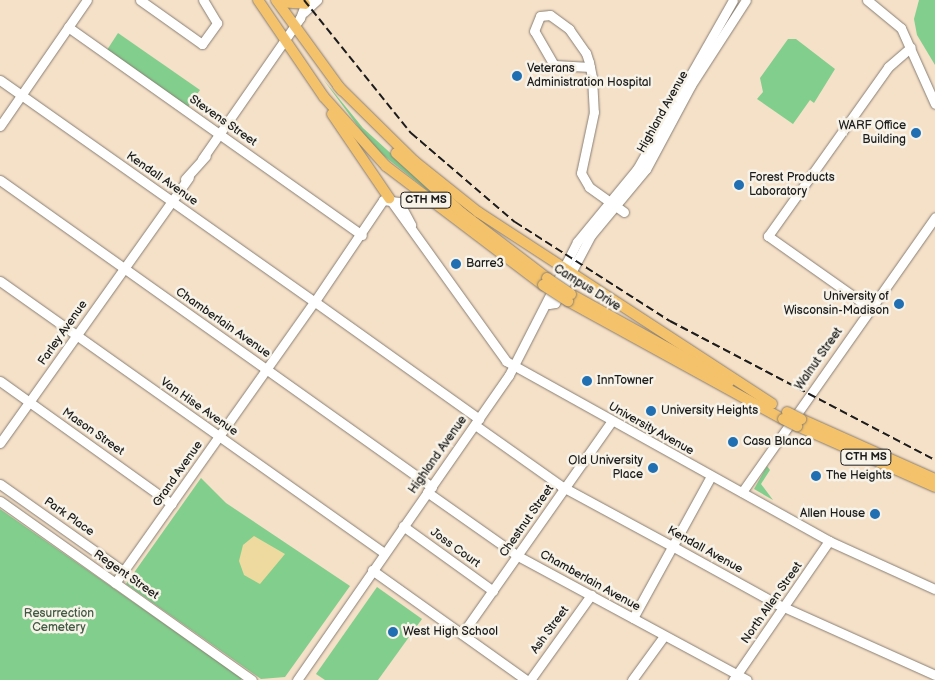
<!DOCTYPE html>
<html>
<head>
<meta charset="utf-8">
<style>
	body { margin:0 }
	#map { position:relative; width:935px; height:680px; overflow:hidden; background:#f5e0c8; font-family:"Balsamiq Sans",sans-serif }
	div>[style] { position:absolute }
	.green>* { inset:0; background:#82ce8d }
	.sand>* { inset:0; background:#eeda9e }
	.roads { filter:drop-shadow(0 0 1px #887e72) drop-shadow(0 0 1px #887e72) }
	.minor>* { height:9px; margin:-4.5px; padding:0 4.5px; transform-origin:4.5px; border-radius:4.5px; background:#fff }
	.major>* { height:10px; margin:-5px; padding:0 5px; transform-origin:5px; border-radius:5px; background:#f4c26a }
	.rail>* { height:2px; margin-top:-1px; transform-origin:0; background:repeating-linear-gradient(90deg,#1c1c1c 0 8px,transparent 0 12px) }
	.bridges { filter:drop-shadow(0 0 1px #887e72) drop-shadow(0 0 1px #887e72) }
	.major-bridge>* { height:10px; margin:-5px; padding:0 5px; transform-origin:5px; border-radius:5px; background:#f4c26a }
	.dots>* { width:14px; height:14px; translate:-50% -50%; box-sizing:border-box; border:2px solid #f7f3e8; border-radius:50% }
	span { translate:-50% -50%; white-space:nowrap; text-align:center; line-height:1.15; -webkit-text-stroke:5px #f7f3e8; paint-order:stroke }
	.shield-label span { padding:1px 4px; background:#f7f3e8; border:1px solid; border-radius:4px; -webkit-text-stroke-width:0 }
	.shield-label { font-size:11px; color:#1c1c1c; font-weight:700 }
	.poi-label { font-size:12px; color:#1c1c1c }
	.left { translate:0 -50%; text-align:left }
	.right { translate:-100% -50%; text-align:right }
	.street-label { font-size:12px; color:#1c1c1c }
	.park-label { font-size:12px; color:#405a44 }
</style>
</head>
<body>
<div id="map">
	<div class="green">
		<i style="clip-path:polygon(919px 0,935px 0,935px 65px,917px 35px,914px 19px)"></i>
		<i style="clip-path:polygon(118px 33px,200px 90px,188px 107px,107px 50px)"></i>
		<i style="clip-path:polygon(788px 39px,796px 39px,835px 69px,814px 103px,810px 100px,793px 124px,757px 99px,763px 92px,760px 78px)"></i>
		<i style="clip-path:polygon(323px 79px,363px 128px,455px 212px,374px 148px)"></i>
		<i style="clip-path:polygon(767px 466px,770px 470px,761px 484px,773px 500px,754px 489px)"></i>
		<i style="clip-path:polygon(201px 478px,226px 503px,350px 586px,285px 677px,261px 679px,126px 584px)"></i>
		<i style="clip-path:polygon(0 509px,242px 678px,241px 680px,0 680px)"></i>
		<i style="clip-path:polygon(377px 587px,422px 619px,378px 680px,325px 680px,316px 674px)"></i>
	</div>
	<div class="sand">
		<i style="clip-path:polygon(254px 536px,285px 554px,260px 584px,244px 575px,239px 561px,243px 545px)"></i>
	</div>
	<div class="roads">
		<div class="minor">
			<i style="left:140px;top:0;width:76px;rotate:35.4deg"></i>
			<i style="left:202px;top:44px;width:26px;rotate:-54deg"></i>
			<i style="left:217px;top:23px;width:27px;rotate:-121deg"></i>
			<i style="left:867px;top:0;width:44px;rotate:39.5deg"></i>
			<i style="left:901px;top:28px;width:83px;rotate:65.9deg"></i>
			<i style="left:304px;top:12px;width:18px;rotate:-43deg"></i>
			<i style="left:68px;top:27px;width:360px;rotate:35.3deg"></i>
			<i style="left:590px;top:67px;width:36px;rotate:-177deg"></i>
			<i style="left:554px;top:65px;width:39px;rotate:-120deg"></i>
			<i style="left:534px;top:31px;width:16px;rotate:-68deg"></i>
			<i style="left:540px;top:16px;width:10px;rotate:-6deg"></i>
			<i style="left:550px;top:15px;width:24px;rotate:36deg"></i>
			<i style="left:569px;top:29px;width:29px;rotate:55deg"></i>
			<i style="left:586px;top:53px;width:9px;rotate:72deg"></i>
			<i style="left:589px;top:62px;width:15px;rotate:79deg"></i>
			<i style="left:592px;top:77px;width:35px;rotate:87deg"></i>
			<i style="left:594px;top:112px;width:62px;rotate:102deg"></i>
			<i style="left:581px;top:173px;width:16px;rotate:60deg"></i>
			<i style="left:589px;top:187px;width:43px;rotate:35.5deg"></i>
			<i style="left:0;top:80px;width:380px;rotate:35.2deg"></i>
			<i style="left:0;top:126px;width:153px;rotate:-55.4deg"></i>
			<i style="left:202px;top:159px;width:172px;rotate:-55.2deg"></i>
			<i style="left:300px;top:18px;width:19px;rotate:-69deg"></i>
			<i style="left:185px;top:179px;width:31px;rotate:-48deg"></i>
			<i style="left:0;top:180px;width:530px;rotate:35.4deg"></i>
			<i style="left:389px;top:198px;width:201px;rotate:54.3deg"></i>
			<i style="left:506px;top:361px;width:370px;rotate:29.1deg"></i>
			<i style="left:829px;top:541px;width:116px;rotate:24.4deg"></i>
			<i style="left:0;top:281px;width:471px;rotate:35.3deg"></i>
			<i style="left:317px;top:298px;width:118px;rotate:-56deg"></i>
			<i style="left:383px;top:200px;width:16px;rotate:7deg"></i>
			<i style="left:399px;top:202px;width:26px;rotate:62deg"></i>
			<i style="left:318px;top:304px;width:198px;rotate:35.5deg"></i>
			<i style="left:549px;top:304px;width:6px;rotate:-9deg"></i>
			<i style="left:555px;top:303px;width:77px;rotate:-62.1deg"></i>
			<i style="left:591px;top:235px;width:86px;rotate:-50.2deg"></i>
			<i style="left:646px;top:169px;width:95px;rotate:-61.8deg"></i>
			<i style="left:691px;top:85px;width:101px;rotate:-57.1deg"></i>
			<i style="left:870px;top:308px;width:125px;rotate:-144.8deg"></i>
			<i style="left:768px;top:236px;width:207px;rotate:-54.6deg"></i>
			<i style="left:888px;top:67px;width:30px;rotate:-41deg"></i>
			<i style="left:0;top:381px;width:211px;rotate:35.6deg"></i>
			<i style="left:475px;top:425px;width:105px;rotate:35.3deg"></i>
			<i style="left:561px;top:486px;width:126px;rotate:28.4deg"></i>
			<i style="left:672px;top:546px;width:120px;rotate:28.9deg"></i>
			<i style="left:777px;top:604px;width:173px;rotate:24.2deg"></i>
			<i style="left:0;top:443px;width:326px;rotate:-54.6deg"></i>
			<i style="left:0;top:484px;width:151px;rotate:35.3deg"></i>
			<i style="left:427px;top:492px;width:111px;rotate:35.1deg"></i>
			<i style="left:518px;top:556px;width:260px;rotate:28.4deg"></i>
			<i style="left:742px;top:492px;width:336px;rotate:-54.9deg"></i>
			<i style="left:0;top:501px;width:309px;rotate:35.4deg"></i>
			<i style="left:403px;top:526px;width:111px;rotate:35.8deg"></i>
			<i style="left:372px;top:570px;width:189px;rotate:35.5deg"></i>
			<i style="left:115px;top:583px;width:341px;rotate:-54.7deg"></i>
			<i style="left:633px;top:618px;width:162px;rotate:-61.2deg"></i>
			<i style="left:462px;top:634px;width:259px;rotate:-54.9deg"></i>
			<i style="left:297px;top:680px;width:371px;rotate:-55.2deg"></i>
			<i style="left:509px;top:375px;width:149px;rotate:-62.9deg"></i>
			<i style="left:577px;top:242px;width:94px;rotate:-50.6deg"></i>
			<i style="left:637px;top:169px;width:194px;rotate:-60.4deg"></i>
			<i style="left:530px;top:680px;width:105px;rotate:-54.3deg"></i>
			<i style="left:632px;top:680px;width:54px;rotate:-54deg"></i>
			<i style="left:733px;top:680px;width:169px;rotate:-55.4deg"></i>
		</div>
		<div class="major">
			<i style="left:258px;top:0;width:117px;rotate:55.8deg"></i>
			<i style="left:324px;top:97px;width:93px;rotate:48.1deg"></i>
			<i style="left:386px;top:166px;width:197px;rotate:37.2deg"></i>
			<i style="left:276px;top:0;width:112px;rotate:54deg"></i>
			<i style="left:278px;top:2px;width:27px;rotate:4deg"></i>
			<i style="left:338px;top:86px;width:107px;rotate:44.6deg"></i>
			<i style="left:414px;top:161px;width:82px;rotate:38.6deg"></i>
			<i style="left:478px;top:212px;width:351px;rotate:33.1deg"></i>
			<i style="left:332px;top:114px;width:102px;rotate:55.8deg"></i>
			<i style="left:396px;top:153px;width:89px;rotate:42.3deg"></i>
			<i style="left:462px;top:213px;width:107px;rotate:37.4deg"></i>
			<i style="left:571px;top:294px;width:181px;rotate:29.1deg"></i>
			<i style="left:568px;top:301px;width:245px;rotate:28.8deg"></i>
			<i style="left:801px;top:419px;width:147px;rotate:24.1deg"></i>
			<i style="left:797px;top:426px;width:151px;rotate:23.8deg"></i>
		</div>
	</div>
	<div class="rail">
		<i style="left:304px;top:0;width:171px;rotate:51.2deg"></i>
		<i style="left:411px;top:133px;width:137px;rotate:40.6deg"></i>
		<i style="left:515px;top:222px;width:184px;rotate:32.6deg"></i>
		<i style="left:670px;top:321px;width:299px;rotate:27.7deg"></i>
	</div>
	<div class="bridges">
		<div class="major-bridge">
			<i style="left:547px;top:278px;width:29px;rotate:34deg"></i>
			<i style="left:543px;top:285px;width:30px;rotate:33deg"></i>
			<i style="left:787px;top:412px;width:16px;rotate:27deg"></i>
			<i style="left:783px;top:419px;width:16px;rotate:27deg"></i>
		</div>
	</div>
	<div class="dots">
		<i style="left:517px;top:76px;background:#1f6fb2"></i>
		<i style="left:916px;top:133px;background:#1f6fb2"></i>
		<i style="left:739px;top:185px;background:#1f6fb2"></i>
		<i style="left:456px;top:264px;background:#1f6fb2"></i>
		<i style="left:899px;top:304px;background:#1f6fb2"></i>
		<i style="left:587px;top:381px;background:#1f6fb2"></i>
		<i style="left:651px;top:411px;background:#1f6fb2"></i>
		<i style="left:733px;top:442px;background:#1f6fb2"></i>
		<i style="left:653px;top:468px;background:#1f6fb2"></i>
		<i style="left:816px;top:476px;background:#1f6fb2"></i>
		<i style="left:875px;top:514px;background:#1f6fb2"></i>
		<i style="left:393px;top:632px;background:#1f6fb2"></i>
	</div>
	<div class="shield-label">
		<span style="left:426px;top:200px">CTH MS</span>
		<span style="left:866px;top:457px">CTH MS</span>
	</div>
	<div class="poi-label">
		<span class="left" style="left:527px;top:76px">Veterans<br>Administration Hospital</span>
		<span class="right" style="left:906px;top:133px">WARF Office<br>Building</span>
		<span class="left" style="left:749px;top:185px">Forest Products<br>Laboratory</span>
		<span class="left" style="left:466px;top:264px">Barre3</span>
		<span class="right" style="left:889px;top:304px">University of<br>Wisconsin-Madison</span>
		<span class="left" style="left:597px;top:381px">InnTowner</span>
		<span class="left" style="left:661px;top:411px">University Heights</span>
		<span class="left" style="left:743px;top:442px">Casa Blanca</span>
		<span class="right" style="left:643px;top:468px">Old University<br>Place</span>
		<span class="left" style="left:826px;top:476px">The Heights</span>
		<span class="right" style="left:865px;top:514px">Allen House</span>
		<span class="left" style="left:403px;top:632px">West High School</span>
	</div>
	<div class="street-label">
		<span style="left:663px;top:112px;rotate:-61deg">Highland Avenue</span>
		<span style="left:223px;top:121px;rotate:35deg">Stevens Street</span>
		<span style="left:162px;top:179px;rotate:35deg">Kendall Avenue</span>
		<span style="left:587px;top:288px;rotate:32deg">Campus Drive</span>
		<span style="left:223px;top:323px;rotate:35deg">Chamberlain Avenue</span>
		<span style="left:63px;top:333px;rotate:-55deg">Farley Avenue</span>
		<span style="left:819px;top:359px;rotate:-55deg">Walnut Street</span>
		<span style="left:199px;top:407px;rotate:35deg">Van Hise Avenue</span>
		<span style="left:651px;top:429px;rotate:29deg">University Avenue</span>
		<span style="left:93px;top:432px;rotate:35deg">Mason Street</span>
		<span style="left:438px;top:455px;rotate:-55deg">Highland Avenue</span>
		<span style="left:178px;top:474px;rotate:-55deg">Grand Avenue</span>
		<span style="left:69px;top:517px;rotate:35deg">Park Place</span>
		<span style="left:527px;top:521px;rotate:-55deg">Chestnut Street</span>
		<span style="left:455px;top:548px;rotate:36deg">Joss Court</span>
		<span style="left:705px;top:550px;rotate:29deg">Kendall Avenue</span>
		<span style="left:126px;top:575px;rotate:35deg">Regent Street</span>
		<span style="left:590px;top:581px;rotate:29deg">Chamberlain Avenue</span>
		<span style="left:772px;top:603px;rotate:-55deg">North Allen Street</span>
		<span style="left:550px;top:630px;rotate:-54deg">Ash Street</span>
	</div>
	<div class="park-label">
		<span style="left:59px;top:621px">Resurrection<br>Cemetery</span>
	</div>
</div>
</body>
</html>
